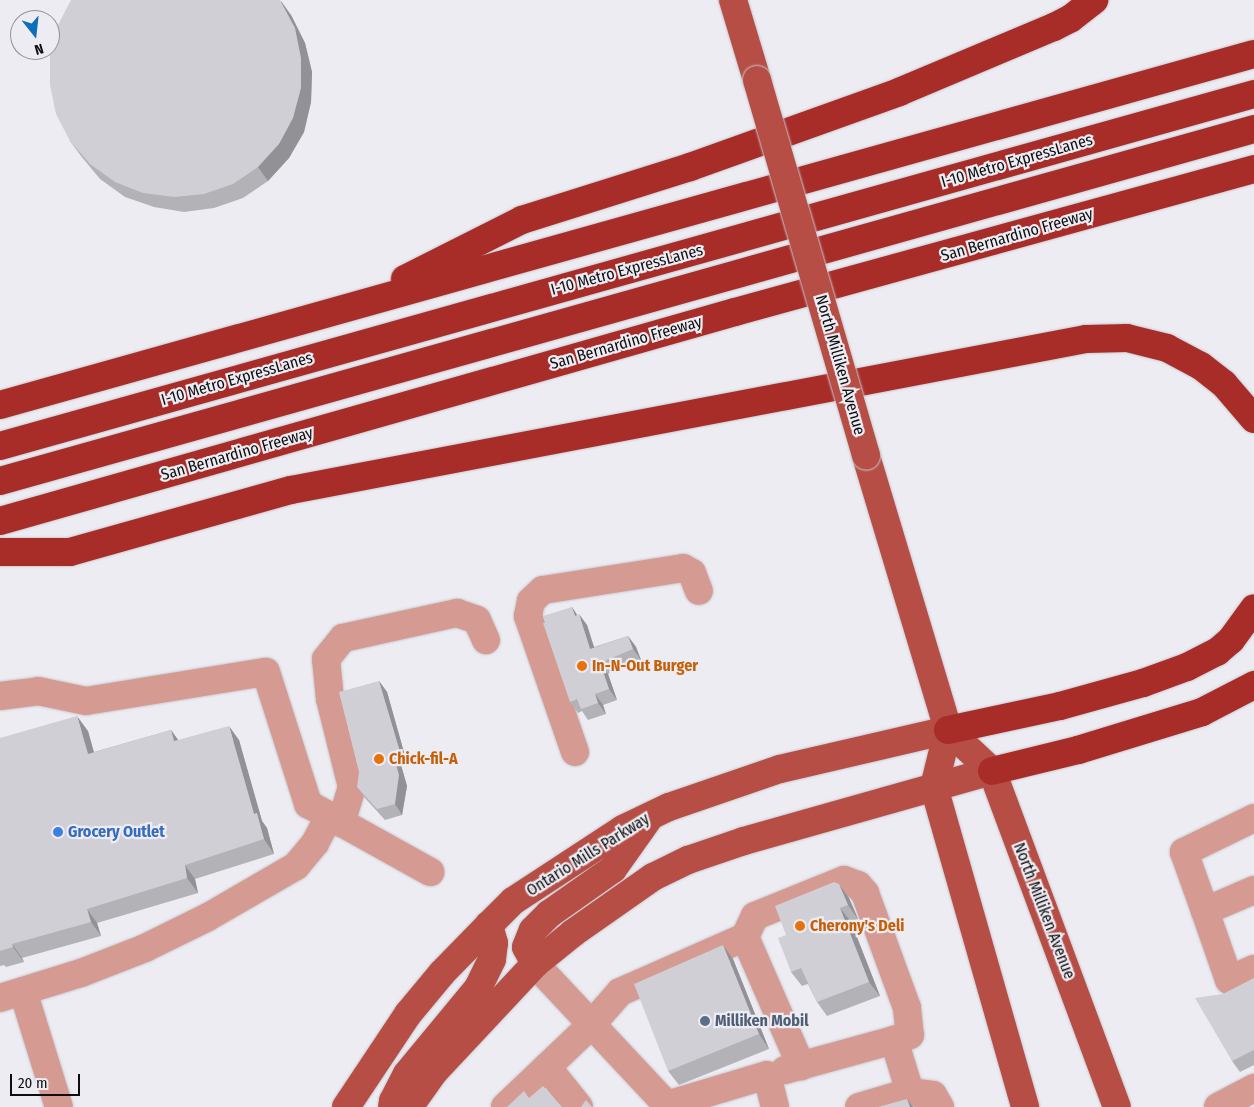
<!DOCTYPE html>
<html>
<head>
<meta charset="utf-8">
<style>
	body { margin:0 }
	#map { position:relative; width:1254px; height:1107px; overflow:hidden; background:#edecf2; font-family:"Fira Sans Condensed",sans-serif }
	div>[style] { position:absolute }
	.roads { filter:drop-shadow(0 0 1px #c9c8ce) drop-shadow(0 0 1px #c9c8ce) }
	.minor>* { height:28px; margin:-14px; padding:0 14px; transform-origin:14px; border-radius:14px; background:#d59a92 }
	.major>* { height:28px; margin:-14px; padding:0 14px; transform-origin:14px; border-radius:14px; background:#b64e46 }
	.highway>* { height:28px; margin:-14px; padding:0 14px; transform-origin:14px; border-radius:14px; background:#a82d29 }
	.bridges { filter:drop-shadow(0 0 1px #c9c8ce) drop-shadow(0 0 1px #c9c8ce) }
	.major-bridge>* { height:28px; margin:-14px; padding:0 14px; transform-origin:14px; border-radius:14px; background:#b64e46 }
	.wall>* { inset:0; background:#b3b2b7 }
	.shaded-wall>* { inset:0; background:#929195 }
	.building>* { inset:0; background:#d0cfd5 }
	.dots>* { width:14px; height:14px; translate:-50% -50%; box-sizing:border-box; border:2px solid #edecf2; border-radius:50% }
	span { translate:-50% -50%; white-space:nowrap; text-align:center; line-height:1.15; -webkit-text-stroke:4.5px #edecf2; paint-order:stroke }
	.street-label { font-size:16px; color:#0e0d0f }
	.food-label { font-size:16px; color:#c56008; font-weight:700 }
	.left { translate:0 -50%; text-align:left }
	.shop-label { font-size:16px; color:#366cbe; font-weight:700 }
	.service-label { font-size:16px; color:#4e5e75; font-weight:700 }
	.north { position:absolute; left:10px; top:10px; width:50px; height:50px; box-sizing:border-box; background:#edecf2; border:1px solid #949397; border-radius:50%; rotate:164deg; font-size:14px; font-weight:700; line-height:20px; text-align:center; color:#0e0d0f }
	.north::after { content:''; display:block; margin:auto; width:18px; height:22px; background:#0f6eba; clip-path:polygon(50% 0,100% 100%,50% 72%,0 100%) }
	.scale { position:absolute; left:10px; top:1074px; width:70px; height:22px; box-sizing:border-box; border:2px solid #0e0d0f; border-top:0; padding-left:6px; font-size:15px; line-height:18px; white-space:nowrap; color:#0e0d0f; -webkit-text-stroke:4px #edecf2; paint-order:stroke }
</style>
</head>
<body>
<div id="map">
	<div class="roads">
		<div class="minor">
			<i style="left:0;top:696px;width:38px;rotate:-7deg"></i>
			<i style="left:38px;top:691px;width:49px;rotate:11.8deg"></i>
			<i style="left:86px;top:701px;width:182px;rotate:-9.2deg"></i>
			<i style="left:266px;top:672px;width:139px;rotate:72.3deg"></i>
			<i style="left:308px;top:804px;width:140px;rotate:29.1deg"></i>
			<i style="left:575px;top:752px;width:144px;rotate:-109.1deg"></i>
			<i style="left:528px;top:616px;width:15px;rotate:-79deg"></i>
			<i style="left:531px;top:601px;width:16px;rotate:-43deg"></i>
			<i style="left:543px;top:590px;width:142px;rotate:-8.9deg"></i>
			<i style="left:683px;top:568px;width:10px;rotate:29deg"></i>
			<i style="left:692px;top:573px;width:19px;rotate:69deg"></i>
			<i style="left:1254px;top:818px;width:78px;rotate:154.1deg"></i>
			<i style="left:1184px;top:852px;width:63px;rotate:70.4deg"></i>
			<i style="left:1205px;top:911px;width:53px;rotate:-23.2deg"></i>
			<i style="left:341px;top:823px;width:38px;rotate:-73deg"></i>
			<i style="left:352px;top:787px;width:91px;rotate:-104deg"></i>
			<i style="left:330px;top:699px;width:40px;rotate:-95.7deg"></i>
			<i style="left:326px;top:659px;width:27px;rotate:-51deg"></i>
			<i style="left:343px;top:638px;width:117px;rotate:-12.4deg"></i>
			<i style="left:457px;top:613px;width:21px;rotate:19deg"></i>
			<i style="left:477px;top:620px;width:22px;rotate:66deg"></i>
			<i style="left:1205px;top:911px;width:73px;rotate:70.8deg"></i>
			<i style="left:1229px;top:980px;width:27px;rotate:-24deg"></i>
			<i style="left:745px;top:937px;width:23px;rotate:-65deg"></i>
			<i style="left:755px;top:916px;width:96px;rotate:-22deg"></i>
			<i style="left:844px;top:880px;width:15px;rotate:20deg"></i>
			<i style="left:858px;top:885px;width:11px;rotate:49deg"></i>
			<i style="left:865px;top:893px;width:122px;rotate:69.9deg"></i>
			<i style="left:907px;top:1008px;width:27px;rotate:84deg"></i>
			<i style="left:910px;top:1035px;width:17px;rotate:163deg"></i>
			<i style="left:535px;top:964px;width:193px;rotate:46.9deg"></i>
			<i style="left:667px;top:1105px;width:104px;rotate:-16.7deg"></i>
			<i style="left:767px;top:1075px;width:33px;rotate:76deg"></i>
			<i style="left:23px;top:991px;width:121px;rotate:72.8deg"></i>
			<i style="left:0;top:998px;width:85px;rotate:-17.2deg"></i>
			<i style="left:81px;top:973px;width:69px;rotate:-21.3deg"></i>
			<i style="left:145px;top:948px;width:70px;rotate:-26.2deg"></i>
			<i style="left:208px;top:917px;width:102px;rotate:-30.1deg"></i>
			<i style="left:296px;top:866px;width:30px;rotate:-50deg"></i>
			<i style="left:315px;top:843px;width:30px;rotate:-62deg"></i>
			<i style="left:547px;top:1067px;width:51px;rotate:51.3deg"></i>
			<i style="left:785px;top:1070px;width:113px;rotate:-15.4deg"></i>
			<i style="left:894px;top:1040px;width:54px;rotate:72.9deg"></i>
			<i style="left:910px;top:1092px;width:53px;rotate:163.6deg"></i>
			<i style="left:910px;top:1092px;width:23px;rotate:7deg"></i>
			<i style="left:933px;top:1095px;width:14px;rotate:60deg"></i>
			<i style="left:505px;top:1107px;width:119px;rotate:-43.6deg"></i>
			<i style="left:591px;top:1025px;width:44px;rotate:-48.7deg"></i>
			<i style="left:620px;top:992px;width:137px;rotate:-23.7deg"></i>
			<i style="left:745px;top:937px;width:141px;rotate:66.5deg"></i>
			<i style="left:1218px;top:1107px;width:41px;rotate:-27.8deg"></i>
		</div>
		<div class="major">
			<i style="left:733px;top:0;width:84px;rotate:73.3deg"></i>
			<i style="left:866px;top:456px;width:286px;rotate:73.3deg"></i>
			<i style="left:948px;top:730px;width:60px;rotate:43deg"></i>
			<i style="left:992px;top:771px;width:358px;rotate:69.6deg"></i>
			<i style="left:948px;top:730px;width:59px;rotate:103.8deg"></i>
			<i style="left:934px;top:787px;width:333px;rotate:74.1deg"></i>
			<i style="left:535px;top:964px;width:19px;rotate:-118deg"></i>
			<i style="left:526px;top:947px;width:18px;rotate:-68deg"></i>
			<i style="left:533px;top:930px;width:23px;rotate:-45deg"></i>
			<i style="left:549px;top:914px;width:78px;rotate:-35.1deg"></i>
			<i style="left:613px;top:869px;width:62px;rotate:-54.8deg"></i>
			<i style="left:346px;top:1107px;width:112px;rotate:-56.3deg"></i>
			<i style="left:408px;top:1014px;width:53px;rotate:-50.3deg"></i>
			<i style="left:442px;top:973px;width:67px;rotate:-45.6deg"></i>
			<i style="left:489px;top:925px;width:34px;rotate:-45deg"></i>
			<i style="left:513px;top:901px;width:131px;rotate:-33.2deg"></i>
			<i style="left:623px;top:829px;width:51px;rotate:-25.6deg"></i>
			<i style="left:669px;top:807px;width:117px;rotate:-18.9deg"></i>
			<i style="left:780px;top:769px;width:172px;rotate:-13.1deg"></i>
			<i style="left:392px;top:1107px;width:6px;rotate:-81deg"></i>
			<i style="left:393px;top:1101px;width:30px;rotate:-63deg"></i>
			<i style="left:407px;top:1074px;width:112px;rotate:-50.5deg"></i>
			<i style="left:478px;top:988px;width:32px;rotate:-64deg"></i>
			<i style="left:492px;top:959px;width:16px;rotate:-83deg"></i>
			<i style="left:494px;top:943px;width:19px;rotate:-106deg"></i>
			<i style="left:409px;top:1107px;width:43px;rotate:-54.5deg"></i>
			<i style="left:434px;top:1072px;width:148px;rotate:-46.9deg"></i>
			<i style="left:535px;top:964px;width:49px;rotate:-39.2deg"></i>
			<i style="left:573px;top:933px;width:98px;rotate:-35deg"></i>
			<i style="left:653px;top:877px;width:39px;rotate:-26deg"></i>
			<i style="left:688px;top:860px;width:59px;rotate:-18.7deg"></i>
			<i style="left:744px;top:841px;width:258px;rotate:-15.8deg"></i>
		</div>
		<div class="highway">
			<i style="left:405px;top:279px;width:131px;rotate:-26.8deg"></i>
			<i style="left:522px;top:220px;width:176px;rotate:-17.5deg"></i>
			<i style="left:690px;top:167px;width:222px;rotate:-19.7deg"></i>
			<i style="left:899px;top:92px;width:168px;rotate:-22.8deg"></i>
			<i style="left:1054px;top:27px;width:18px;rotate:-27deg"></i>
			<i style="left:1070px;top:19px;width:31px;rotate:-38deg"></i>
			<i style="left:0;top:405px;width:1302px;rotate:-15.64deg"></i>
			<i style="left:0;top:446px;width:1302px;rotate:-15.68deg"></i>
			<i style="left:0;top:481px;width:1302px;rotate:-15.68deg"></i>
			<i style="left:0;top:521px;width:764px;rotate:-15.87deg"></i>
			<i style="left:735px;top:312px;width:538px;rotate:-15.4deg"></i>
			<i style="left:0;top:552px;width:70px"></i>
			<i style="left:70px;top:552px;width:230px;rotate:-15.7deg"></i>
			<i style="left:291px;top:490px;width:809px;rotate:-10.75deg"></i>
			<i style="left:1086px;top:339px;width:41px;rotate:-1.4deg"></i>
			<i style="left:1127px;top:338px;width:41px;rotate:14deg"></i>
			<i style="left:1167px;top:348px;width:38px;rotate:28deg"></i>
			<i style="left:1201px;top:366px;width:29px;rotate:38deg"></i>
			<i style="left:1224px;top:384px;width:46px;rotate:49.4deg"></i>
			<i style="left:948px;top:730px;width:115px;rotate:-12.1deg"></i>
			<i style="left:1060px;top:706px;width:86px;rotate:-15.5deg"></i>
			<i style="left:1143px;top:683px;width:47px;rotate:-20deg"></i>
			<i style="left:1187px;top:667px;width:34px;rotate:-27deg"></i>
			<i style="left:1217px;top:652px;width:18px;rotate:-41deg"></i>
			<i style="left:1231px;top:640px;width:39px;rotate:-54deg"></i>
			<i style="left:992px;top:771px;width:89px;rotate:-13.7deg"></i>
			<i style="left:1078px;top:750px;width:130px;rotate:-17deg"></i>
			<i style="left:1202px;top:712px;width:59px;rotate:-27.4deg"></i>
		</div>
	</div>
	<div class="bridges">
		<div class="major-bridge">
			<i style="left:757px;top:80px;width:391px;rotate:73.8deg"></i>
		</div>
	</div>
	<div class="wall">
		<i style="clip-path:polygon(291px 15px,305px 43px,312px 72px,311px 102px,304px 132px,289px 158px,268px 181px,243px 198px,214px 208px,184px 212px,154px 207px,125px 197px,100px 179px,81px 156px,70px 141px)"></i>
		<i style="clip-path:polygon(572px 607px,577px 615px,587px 625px,594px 647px,628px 636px,636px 647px,641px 660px,608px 674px,617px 700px,603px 705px,606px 714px,588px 720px,582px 711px,578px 713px,570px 702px,545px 623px)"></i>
		<i style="clip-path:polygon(379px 681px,387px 692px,407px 763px,401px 765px,407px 786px,402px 815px,385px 820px,365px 798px,357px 787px)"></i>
		<i style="clip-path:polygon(171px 730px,178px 740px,239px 740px,262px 821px,267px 828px,274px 854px,195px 879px,198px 893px,97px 923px,101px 936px,22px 958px,24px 962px,6px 967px,4px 965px,0 966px,0 738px,88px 731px,94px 752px)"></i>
		<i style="clip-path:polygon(839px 884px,849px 898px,858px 919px,851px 922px,880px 996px,827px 1016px,817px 1002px,808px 984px,802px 986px,791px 972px,786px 935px)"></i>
		<i style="clip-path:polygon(733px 959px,769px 1049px,679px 1085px,668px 1071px)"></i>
		<i style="clip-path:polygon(1254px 978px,1254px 1065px,1240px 1072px,1232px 1061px,1223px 994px)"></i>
	</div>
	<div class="shaded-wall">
		<i style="clip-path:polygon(281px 1px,291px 15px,305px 43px,312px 72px,311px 102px,304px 132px,289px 158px,268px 181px,258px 167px)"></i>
		<i style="clip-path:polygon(572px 607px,579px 618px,575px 616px)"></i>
		<i style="clip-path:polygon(579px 614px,587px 625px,598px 660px,590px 649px)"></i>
		<i style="clip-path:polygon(628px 636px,636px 647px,641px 660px,633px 649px)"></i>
		<i style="clip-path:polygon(600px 663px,608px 674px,617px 700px,609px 689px)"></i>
		<i style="clip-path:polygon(379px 681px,387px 692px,407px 763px,400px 752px)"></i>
		<i style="clip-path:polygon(595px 694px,603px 705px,606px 714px,598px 703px)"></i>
		<i style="clip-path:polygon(77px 716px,88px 731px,98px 768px,88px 754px)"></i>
		<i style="clip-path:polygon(229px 726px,239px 740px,262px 821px,267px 828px,274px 854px,264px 839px,254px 814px)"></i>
		<i style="clip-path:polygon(171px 730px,181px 744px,174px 741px)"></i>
		<i style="clip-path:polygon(393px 754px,401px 765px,407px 786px,402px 815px,395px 804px)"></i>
		<i style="clip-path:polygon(185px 865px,195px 879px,198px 893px,187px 878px)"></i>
		<i style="clip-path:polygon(839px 884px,849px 898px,858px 919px,848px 905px)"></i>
		<i style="clip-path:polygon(840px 908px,851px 922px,880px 996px,869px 982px)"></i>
		<i style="clip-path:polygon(87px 909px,97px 923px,101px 936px,91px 922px)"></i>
		<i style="clip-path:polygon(12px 944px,22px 958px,24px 962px,13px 947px)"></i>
		<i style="clip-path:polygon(723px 945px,733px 959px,769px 1049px,759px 1034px)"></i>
		<i style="clip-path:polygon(907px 1099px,913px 1107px,910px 1107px)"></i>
	</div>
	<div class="building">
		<i style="clip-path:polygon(71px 0,280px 0,295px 28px,301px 58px,301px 88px,293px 118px,279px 144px,258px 167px,233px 184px,204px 194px,174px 197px,143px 193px,115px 182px,90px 164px,70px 141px,56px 114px,50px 85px,50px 54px,58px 25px)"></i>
		<i style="clip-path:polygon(572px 607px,575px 616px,579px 614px,590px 649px,628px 636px,633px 649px,600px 663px,609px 689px,595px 694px,598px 703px,581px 709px,577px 699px,570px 702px,543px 623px,545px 623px,543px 616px)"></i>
		<i style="clip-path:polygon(379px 681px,400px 752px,393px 754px,399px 775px,395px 804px,377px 809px,357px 787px,359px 772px,339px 692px)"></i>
		<i style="clip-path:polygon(77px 716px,88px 754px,171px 730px,174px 741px,229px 726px,254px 814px,257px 813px,264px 839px,185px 865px,187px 878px,87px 909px,91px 922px,12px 944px,13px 947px,0 951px,0 738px)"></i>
		<i style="clip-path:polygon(834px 882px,839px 884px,848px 905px,840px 908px,869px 982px,817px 1002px,801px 968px,791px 972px,778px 938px,786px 935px,775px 906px)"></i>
		<i style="clip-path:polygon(723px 945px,759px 1034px,668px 1071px,634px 984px)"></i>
		<i style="clip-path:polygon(1254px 978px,1254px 1050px,1232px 1061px,1195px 998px,1223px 994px)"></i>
		<i style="clip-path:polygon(543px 1086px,562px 1107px,507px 1107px,524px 1091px,529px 1098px)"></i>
		<i style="clip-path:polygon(907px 1099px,910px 1107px,878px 1107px)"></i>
		<i style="clip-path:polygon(586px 1100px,592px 1107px,581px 1107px)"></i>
	</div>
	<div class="dots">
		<i style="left:582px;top:666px;background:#e8710a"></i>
		<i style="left:379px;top:759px;background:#e8710a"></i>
		<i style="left:58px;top:832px;background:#3f7fe0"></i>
		<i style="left:800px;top:926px;background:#e8710a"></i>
		<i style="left:705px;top:1021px;background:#5c6f8a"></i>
	</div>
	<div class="street-label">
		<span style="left:1017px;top:161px;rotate:-16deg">I-10 Metro ExpressLanes</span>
		<span style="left:1017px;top:235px;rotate:-16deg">San Bernardino Freeway</span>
		<span style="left:627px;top:270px;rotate:-15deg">I-10 Metro ExpressLanes</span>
		<span style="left:626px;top:343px;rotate:-16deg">San Bernardino Freeway</span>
		<span style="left:840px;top:365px;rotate:74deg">North Milliken Avenue</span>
		<span style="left:237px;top:379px;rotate:-16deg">I-10 Metro ExpressLanes</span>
		<span style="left:237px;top:454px;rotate:-16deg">San Bernardino Freeway</span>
		<span style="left:588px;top:855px;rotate:-32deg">Ontario Mills Parkway</span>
		<span style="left:1044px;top:911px;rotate:69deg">North Milliken Avenue</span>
	</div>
	<div class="food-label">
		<span class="left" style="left:592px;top:666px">In-N-Out Burger</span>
		<span class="left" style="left:389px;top:759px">Chick-fil-A</span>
		<span class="left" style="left:810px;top:926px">Cherony's Deli</span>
	</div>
	<div class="shop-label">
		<span class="left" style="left:68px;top:832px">Grocery Outlet</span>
	</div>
	<div class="service-label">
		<span class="left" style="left:715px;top:1021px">Milliken Mobil</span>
	</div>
	<div class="north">N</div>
	<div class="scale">20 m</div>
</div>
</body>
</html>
